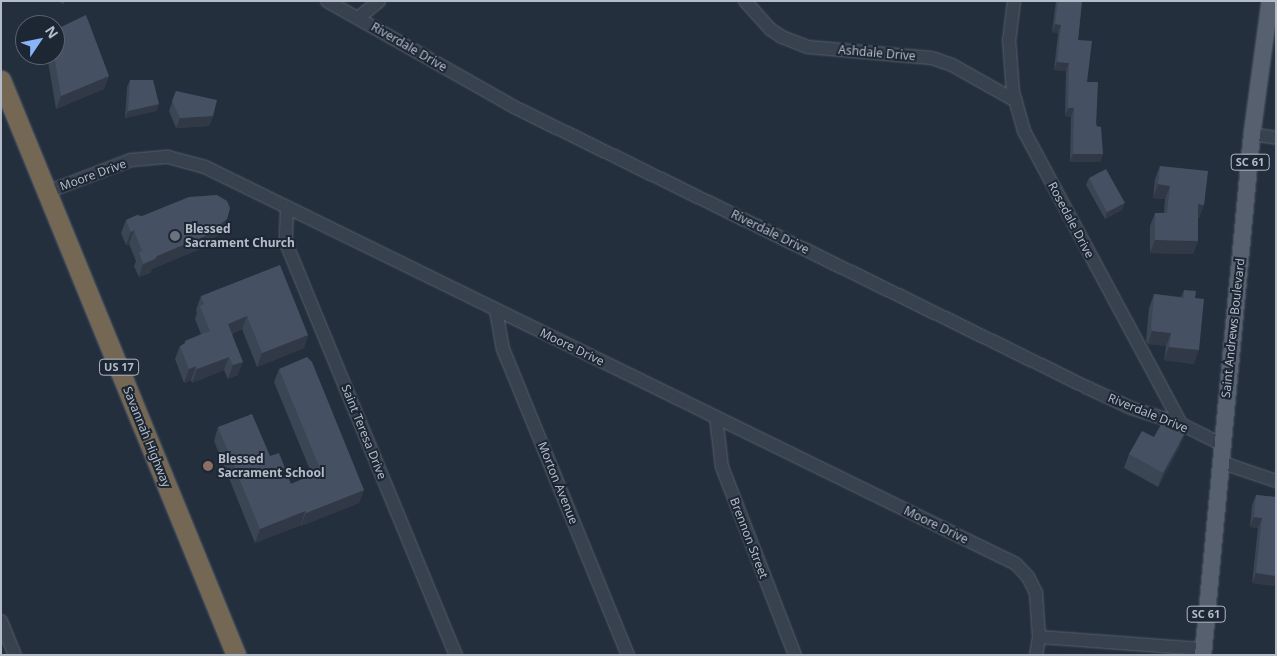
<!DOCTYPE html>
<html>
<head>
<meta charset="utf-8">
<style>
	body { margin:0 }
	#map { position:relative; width:1277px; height:656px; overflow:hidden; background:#242f3e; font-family:"Noto Sans",sans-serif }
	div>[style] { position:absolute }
	.roads { filter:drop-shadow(0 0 1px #565f6c) drop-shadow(0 0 1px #565f6c) }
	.minor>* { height:12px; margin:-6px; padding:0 6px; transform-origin:6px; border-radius:6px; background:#38414e }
	.major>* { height:16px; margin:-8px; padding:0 8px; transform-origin:8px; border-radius:8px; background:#56606e }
	.highway>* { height:19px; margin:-9.5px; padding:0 9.5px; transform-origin:9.5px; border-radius:9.5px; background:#746855 }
	.wall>* { inset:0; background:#3b4654 }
	.shaded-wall>* { inset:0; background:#303945 }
	.building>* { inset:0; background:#455162 }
	.dots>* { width:14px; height:14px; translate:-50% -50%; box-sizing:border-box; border:2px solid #1d2633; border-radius:50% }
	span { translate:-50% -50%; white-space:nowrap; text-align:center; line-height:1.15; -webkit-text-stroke:4px #1d2633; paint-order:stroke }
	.shield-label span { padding:1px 4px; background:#1d2633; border:1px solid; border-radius:4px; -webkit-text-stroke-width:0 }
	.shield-label { font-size:11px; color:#b4bcc9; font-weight:700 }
	.street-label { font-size:12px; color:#b4bcc9 }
	.poi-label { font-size:12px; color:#b4bcc9; font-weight:700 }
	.left { translate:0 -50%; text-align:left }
	.frame { position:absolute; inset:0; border:2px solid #b4bcc9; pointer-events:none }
	.north { position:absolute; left:15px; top:15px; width:50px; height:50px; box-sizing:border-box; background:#1d2633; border:1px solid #59626f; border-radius:50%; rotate:56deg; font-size:14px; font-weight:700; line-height:20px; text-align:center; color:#b4bcc9 }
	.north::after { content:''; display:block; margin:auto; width:18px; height:22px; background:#8ab4f8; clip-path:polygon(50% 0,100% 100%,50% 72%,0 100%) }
</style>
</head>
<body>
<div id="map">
	<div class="roads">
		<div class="minor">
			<i style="left:327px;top:1px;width:215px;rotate:29.5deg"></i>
			<i style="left:514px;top:107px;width:637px;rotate:26.08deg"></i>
			<i style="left:1086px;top:387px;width:50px;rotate:25deg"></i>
			<i style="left:1131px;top:408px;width:52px;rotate:17.7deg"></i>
			<i style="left:1181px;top:424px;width:45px;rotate:26.6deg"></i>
			<i style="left:745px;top:1px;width:38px;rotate:48deg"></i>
			<i style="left:770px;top:29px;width:14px;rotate:34deg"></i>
			<i style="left:782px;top:37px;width:28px;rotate:21deg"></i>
			<i style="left:808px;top:47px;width:124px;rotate:5.1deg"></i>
			<i style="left:932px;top:58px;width:21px;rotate:19deg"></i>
			<i style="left:952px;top:65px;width:73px;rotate:29.4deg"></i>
			<i style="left:1014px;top:1px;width:38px;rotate:97deg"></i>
			<i style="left:1009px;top:39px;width:53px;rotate:85.7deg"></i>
			<i style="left:1013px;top:92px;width:41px;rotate:74.2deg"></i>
			<i style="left:1024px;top:131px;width:332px;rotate:61.8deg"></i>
			<i style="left:358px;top:18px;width:27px;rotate:-39deg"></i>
			<i style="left:1252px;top:134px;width:24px;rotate:9deg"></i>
			<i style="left:47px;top:192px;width:90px;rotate:-20.9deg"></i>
			<i style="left:131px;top:160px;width:37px;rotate:-5deg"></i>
			<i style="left:168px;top:157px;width:38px;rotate:15deg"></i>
			<i style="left:205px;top:167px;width:903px;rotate:26.08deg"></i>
			<i style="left:1016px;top:564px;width:18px;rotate:47deg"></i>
			<i style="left:1028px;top:577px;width:18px;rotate:63deg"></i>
			<i style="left:1036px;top:593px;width:44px;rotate:86.1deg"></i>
			<i style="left:1039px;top:637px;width:18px;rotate:99deg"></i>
			<i style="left:287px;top:207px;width:36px;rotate:92deg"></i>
			<i style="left:286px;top:243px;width:446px;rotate:67.6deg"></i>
			<i style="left:496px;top:310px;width:40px;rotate:80deg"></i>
			<i style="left:503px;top:349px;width:331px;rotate:67.8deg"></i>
			<i style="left:716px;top:417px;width:50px;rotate:83.2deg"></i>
			<i style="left:722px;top:467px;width:202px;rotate:68.8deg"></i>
			<i style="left:1220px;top:462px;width:59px;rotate:18.7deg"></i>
			<i style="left:1px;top:621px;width:37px;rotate:68deg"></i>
			<i style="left:1039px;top:637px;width:164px;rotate:4.2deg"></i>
		</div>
		<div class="major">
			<i style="left:1203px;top:655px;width:523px;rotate:-84.63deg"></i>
			<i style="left:1252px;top:134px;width:134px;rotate:-82.3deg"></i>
		</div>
		<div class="highway">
			<i style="left:1px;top:80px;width:621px;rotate:67.77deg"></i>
		</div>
	</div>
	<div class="wall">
		<i style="clip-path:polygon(58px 1px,65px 1px,63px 4px)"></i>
		<i style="clip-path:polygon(1056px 1px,1082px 1px,1078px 40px,1103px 154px,1100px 162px,1070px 162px,1071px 117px,1065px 116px,1066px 71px,1054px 70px,1058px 33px,1052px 32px)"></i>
		<i style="clip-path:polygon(47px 55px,55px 55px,109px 76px,104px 89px,56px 109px)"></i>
		<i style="clip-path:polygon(130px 80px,159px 104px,156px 111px,125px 118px,127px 87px)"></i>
		<i style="clip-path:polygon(176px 91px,213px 116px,209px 126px,176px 128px,169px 111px)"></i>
		<i style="clip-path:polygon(1160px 166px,1204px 205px,1199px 218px,1198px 218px,1198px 241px,1193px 254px,1150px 253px,1150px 226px,1155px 213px,1164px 213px,1165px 199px,1153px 198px,1155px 179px)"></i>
		<i style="clip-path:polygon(1089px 178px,1122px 210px,1105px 219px,1086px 185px)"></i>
		<i style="clip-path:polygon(142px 216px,222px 232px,200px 249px,152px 269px,150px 273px,139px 277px,134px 266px,136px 261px,129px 244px,126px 245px,121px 233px,126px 220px)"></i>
		<i style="clip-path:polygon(1184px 290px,1195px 298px,1194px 364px,1164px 360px,1166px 346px,1148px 344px,1146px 341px,1149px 308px,1154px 294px,1181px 297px)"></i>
		<i style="clip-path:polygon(201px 296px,308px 335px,304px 348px,257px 367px,242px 329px,232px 334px,238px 375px,228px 379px,224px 370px,192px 383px,191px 380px,184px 383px,175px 359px,180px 346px,184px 344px,185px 341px,201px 334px,195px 319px,197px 313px,196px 310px)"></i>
		<i style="clip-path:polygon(279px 369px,364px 490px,359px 503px,301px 526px,301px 525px,255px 543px,214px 441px,218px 427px,270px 456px,291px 484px,312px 475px,274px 382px)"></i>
		<i style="clip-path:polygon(1154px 437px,1181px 444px,1158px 487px,1124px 468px,1129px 454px)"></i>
		<i style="clip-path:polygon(1256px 495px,1276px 497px,1276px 586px,1252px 583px,1258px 528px,1250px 527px,1252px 505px)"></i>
	</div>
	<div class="shaded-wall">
		<i style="clip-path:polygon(1055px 24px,1061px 25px,1058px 33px,1052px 32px)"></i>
		<i style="clip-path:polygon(1057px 62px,1069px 63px,1066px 71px,1054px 70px)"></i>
		<i style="clip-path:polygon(109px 76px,104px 89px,56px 109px,61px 96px)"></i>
		<i style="clip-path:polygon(159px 104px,156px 111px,125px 118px,128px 111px)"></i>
		<i style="clip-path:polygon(1068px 108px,1074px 108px,1071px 117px,1065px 116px)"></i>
		<i style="clip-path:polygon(213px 116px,209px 126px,176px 128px,180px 118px)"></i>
		<i style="clip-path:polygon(1073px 154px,1103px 154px,1100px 162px,1070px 162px)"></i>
		<i style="clip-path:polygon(1158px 184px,1170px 186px,1165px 199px,1153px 198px)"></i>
		<i style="clip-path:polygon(1125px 203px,1122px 210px,1105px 219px,1107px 212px)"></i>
		<i style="clip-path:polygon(1198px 204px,1204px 205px,1199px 218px,1193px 217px)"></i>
		<i style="clip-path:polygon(227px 219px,222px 232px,200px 249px,152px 269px,150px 273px,139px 277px,143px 264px)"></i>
		<i style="clip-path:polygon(134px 230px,129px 244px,126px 245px,131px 232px)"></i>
		<i style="clip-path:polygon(1155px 240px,1198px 241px,1193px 254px,1150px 253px)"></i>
		<i style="clip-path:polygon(247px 316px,242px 329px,223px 337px,228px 324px)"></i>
		<i style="clip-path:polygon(1152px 331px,1171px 333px,1166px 346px,1148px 344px)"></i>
		<i style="clip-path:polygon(308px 335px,304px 348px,257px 367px,262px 353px)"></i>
		<i style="clip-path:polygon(1169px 347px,1199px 350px,1194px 364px,1164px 360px)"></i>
		<i style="clip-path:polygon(229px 357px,224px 370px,192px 383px,197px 369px)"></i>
		<i style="clip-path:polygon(243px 362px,238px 375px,228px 379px,233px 365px)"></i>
		<i style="clip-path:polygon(196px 366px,191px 380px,184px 383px,189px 369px)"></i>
		<i style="clip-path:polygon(1186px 431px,1181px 444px,1158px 487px,1163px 473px)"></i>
		<i style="clip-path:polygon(364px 490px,359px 503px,301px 526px,306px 513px)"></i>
		<i style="clip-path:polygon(305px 511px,301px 525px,255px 543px,260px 529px)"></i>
		<i style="clip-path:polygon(1254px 517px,1262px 518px,1258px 528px,1250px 527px)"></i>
		<i style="clip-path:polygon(1256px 573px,1276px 576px,1276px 586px,1252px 583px)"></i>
	</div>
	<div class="building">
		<i style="clip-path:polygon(1058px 1px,1082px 1px,1078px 40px,1092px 41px,1087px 82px,1098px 82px,1096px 126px,1101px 127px,1103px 154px,1073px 154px,1074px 108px,1068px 108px,1069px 63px,1057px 62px,1061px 25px,1055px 24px)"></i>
		<i style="clip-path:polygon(86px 15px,109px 76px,61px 96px,54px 55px,55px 30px)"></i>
		<i style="clip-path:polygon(130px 80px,153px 80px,159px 104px,128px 111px)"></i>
		<i style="clip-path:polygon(176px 91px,217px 100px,213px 116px,180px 118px,172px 101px)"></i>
		<i style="clip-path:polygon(1160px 166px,1208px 171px,1204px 205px,1198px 204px,1198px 241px,1155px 240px,1155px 213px,1167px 213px,1170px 186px,1158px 184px)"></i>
		<i style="clip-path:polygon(1106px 169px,1125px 203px,1107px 212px,1089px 178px)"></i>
		<i style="clip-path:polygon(217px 195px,227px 201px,230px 208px,227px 219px,205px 236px,157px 256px,155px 259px,143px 264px,139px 252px,142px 251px,134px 230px,131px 232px,126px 220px,137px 215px,142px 216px,189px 197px)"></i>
		<i style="clip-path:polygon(280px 265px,308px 335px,262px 353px,247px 316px,228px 324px,243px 362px,233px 365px,229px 357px,197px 369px,196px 366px,189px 369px,180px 346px,186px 343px,185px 341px,210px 331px,200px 306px,204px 304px,201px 296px)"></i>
		<i style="clip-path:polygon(1184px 290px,1196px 291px,1195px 298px,1204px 299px,1199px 350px,1169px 347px,1171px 333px,1152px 331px,1151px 328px,1154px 294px,1184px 298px)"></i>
		<i style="clip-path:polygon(307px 357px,312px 362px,364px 490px,306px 513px,305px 511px,260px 529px,218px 427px,252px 414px,270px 456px,279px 453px,291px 484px,321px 471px,279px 369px)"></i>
		<i style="clip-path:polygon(1164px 419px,1186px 431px,1163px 473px,1129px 454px,1142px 431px,1154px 437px)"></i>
		<i style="clip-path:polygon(1256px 495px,1276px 497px,1276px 576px,1256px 573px,1262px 518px,1254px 517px)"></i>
	</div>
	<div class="dots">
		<i style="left:175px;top:236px;background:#6b7280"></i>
		<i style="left:208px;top:466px;background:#8d6e63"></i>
	</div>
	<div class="shield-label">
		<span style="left:1250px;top:162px">SC 61</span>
		<span style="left:119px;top:367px">US 17</span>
		<span style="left:1206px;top:614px">SC 61</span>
	</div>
	<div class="street-label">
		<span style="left:409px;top:47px;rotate:30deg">Riverdale Drive</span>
		<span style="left:877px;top:53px;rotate:5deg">Ashdale Drive</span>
		<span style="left:93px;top:175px;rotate:-20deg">Moore Drive</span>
		<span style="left:1071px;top:220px;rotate:62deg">Rosedale Drive</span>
		<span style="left:770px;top:232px;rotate:26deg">Riverdale Drive</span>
		<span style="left:1233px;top:328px;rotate:-84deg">Saint Andrews Boulevard</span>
		<span style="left:572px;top:347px;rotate:26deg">Moore Drive</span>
		<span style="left:1148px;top:413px;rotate:22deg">Riverdale Drive</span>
		<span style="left:364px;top:432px;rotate:68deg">Saint Teresa Drive</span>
		<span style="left:147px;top:437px;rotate:68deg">Savannah Highway</span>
		<span style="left:558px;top:483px;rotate:68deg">Morton Avenue</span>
		<span style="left:936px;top:525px;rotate:26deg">Moore Drive</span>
		<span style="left:749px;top:538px;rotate:69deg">Brennon Street</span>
	</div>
	<div class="poi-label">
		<span class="left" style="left:185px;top:236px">Blessed<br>Sacrament Church</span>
		<span class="left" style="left:218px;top:466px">Blessed<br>Sacrament School</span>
	</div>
	<div class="frame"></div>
	<div class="north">N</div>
</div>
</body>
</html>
